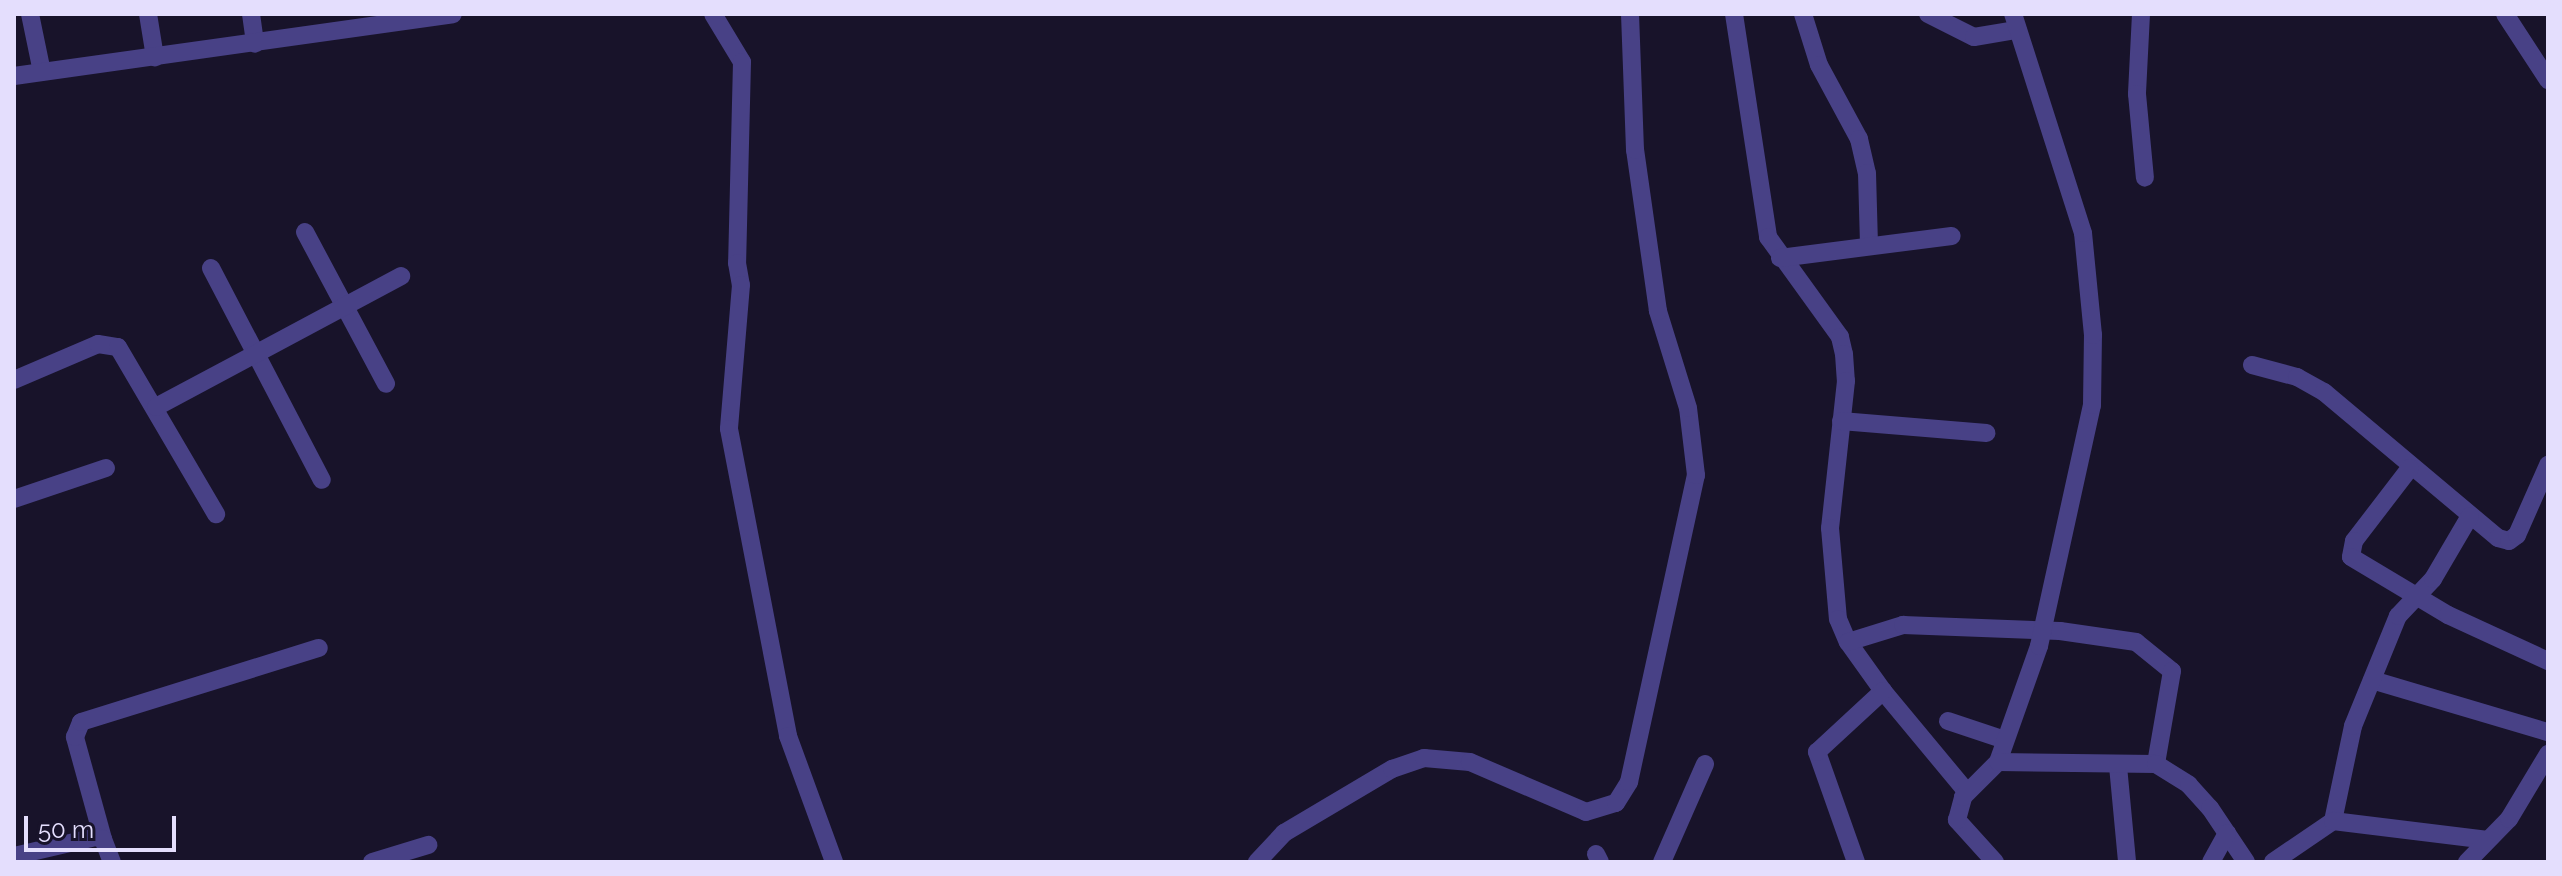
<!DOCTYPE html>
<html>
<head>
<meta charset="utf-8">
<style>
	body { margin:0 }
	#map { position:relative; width:2562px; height:876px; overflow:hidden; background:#18132a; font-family:Raleway,sans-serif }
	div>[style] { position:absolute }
	.minor>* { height:18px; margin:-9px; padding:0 9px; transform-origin:9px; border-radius:9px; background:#484186 }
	span { translate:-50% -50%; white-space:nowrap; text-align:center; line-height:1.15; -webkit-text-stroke:6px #18132a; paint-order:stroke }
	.frame { position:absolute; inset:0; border:16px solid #e4defd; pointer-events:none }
	.scale { position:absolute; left:24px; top:816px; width:152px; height:36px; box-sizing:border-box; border:4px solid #e4defd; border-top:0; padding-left:10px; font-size:24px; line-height:28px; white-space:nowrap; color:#e4defd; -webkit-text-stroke:6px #18132a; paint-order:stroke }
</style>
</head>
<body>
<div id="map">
	<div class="minor">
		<i style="left:30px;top:14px;width:59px;rotate:78.3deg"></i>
		<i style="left:148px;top:14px;width:44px;rotate:80.8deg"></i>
		<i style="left:251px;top:14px;width:30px;rotate:82deg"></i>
		<i style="left:713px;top:14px;width:56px;rotate:58.9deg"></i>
		<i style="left:742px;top:62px;width:201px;rotate:91.4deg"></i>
		<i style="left:737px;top:263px;width:22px;rotate:80deg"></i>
		<i style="left:741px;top:285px;width:144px;rotate:94.8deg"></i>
		<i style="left:729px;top:429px;width:313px;rotate:79.1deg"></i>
		<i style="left:788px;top:736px;width:134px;rotate:69.9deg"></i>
		<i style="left:1734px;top:14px;width:226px;rotate:81.3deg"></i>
		<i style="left:1768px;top:237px;width:123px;rotate:54.2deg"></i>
		<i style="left:1840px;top:337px;width:17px;rotate:77deg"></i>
		<i style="left:1844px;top:354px;width:27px;rotate:86deg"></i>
		<i style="left:1846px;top:381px;width:148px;rotate:96.2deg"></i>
		<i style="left:1830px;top:528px;width:91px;rotate:85deg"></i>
		<i style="left:1838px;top:619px;width:25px;rotate:67deg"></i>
		<i style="left:1848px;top:642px;width:60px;rotate:54.5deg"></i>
		<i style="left:1883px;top:691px;width:131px;rotate:50.3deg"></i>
		<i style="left:1803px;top:14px;width:53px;rotate:72.6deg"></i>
		<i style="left:1819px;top:65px;width:84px;rotate:61.6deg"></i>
		<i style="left:1859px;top:139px;width:35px;rotate:77deg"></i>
		<i style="left:1867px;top:173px;width:71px;rotate:88.4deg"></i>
		<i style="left:1928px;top:14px;width:51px;rotate:26.6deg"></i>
		<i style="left:1974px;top:37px;width:43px;rotate:-9.5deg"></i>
		<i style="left:2141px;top:14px;width:80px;rotate:92.9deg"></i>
		<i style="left:2137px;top:94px;width:84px;rotate:84.6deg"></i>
		<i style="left:2505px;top:14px;width:79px;rotate:56.9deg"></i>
		<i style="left:14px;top:76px;width:443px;rotate:-8deg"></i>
		<i style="left:305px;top:232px;width:172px;rotate:61.9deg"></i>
		<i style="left:1780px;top:258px;width:173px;rotate:-7.3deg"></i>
		<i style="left:211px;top:268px;width:239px;rotate:62.4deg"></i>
		<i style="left:2252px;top:365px;width:47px;rotate:14.9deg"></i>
		<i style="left:2297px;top:377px;width:31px;rotate:29deg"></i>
		<i style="left:2324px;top:392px;width:227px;rotate:40deg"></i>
		<i style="left:2498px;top:538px;width:11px;rotate:15deg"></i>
		<i style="left:2509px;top:541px;width:10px;rotate:-37deg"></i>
		<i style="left:2517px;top:535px;width:77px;rotate:-66.1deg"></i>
		<i style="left:14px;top:380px;width:91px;rotate:-23.2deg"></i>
		<i style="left:98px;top:344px;width:20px;rotate:9deg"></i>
		<i style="left:118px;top:347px;width:194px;rotate:59.6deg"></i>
		<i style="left:156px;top:407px;width:278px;rotate:-28.1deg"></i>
		<i style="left:1841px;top:421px;width:146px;rotate:4.7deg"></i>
		<i style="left:2410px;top:468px;width:92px;rotate:127.5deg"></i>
		<i style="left:2354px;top:541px;width:16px;rotate:101deg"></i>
		<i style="left:2351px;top:557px;width:113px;rotate:30.9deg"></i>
		<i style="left:2448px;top:615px;width:110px;rotate:24.7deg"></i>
		<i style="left:14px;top:499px;width:97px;rotate:-18.6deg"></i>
		<i style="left:1848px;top:642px;width:58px;rotate:-17.2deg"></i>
		<i style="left:1903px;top:625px;width:157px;rotate:2.2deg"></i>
		<i style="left:2060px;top:631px;width:77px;rotate:8.2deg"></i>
		<i style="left:2136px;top:642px;width:46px;rotate:38.9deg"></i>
		<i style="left:2172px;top:671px;width:94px;rotate:99.8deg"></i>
		<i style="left:2372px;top:680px;width:184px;rotate:16.5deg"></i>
		<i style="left:1948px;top:721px;width:60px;rotate:18.4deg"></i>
		<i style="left:1998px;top:762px;width:123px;rotate:-70.5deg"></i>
		<i style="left:2039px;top:646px;width:247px;rotate:-77.6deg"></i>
		<i style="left:2092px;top:405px;width:70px;rotate:-89.2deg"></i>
		<i style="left:2093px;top:335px;width:102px;rotate:-95.6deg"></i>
		<i style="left:2083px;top:233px;width:230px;rotate:-107.7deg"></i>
		<i style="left:2118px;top:766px;width:96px;rotate:84.6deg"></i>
		<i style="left:2333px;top:821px;width:97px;rotate:-78.1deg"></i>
		<i style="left:2353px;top:726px;width:119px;rotate:-67.8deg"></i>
		<i style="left:2398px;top:616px;width:51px;rotate:-46.6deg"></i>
		<i style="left:2433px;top:579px;width:73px;rotate:-59.6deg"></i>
		<i style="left:103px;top:839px;width:106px;rotate:-105.4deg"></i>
		<i style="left:75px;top:737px;width:16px;rotate:-68deg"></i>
		<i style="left:81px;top:722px;width:249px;rotate:-17.3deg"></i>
		<i style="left:1596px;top:854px;width:9px;rotate:63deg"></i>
		<i style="left:14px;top:856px;width:84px;rotate:-13deg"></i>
		<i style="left:96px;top:837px;width:7px;rotate:16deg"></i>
		<i style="left:103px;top:839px;width:25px;rotate:69deg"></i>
		<i style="left:372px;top:862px;width:59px;rotate:-16.9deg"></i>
		<i style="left:1257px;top:862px;width:40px;rotate:-47deg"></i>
		<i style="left:1284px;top:833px;width:126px;rotate:-30.7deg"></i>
		<i style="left:1392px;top:769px;width:34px;rotate:-19deg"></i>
		<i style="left:1424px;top:758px;width:46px;rotate:5deg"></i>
		<i style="left:1470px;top:762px;width:126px;rotate:23.3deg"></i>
		<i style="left:1586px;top:812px;width:31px;rotate:-17deg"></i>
		<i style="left:1616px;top:803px;width:25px;rotate:-58deg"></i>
		<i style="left:1629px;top:782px;width:314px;rotate:-77.7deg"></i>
		<i style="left:1696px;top:475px;width:67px;rotate:-96.8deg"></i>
		<i style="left:1688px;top:408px;width:102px;rotate:-107.2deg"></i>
		<i style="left:1658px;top:311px;width:163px;rotate:-98.1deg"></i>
		<i style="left:1635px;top:150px;width:136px;rotate:-92.1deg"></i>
		<i style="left:1662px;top:862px;width:107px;rotate:-66.3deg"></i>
		<i style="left:1856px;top:862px;width:117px;rotate:-109.5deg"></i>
		<i style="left:1817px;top:752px;width:90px;rotate:-42.7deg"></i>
		<i style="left:1995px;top:862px;width:57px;rotate:-132.1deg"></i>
		<i style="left:1957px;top:820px;width:24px;rotate:-75deg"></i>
		<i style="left:1963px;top:797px;width:49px;rotate:-45deg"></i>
		<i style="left:1998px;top:762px;width:158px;rotate:0.7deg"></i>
		<i style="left:2156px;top:764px;width:39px;rotate:32deg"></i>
		<i style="left:2189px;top:785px;width:31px;rotate:48deg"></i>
		<i style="left:2210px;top:808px;width:65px;rotate:56.3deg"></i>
		<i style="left:2211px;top:862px;width:33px;rotate:-61deg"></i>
		<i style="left:2273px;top:862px;width:73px;rotate:-34.3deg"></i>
		<i style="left:2333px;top:821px;width:156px;rotate:7deg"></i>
		<i style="left:2467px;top:862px;width:60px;rotate:-45.7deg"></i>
		<i style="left:2509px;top:819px;width:76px;rotate:-59deg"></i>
	</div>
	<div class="frame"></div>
	<div class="scale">50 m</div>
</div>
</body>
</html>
